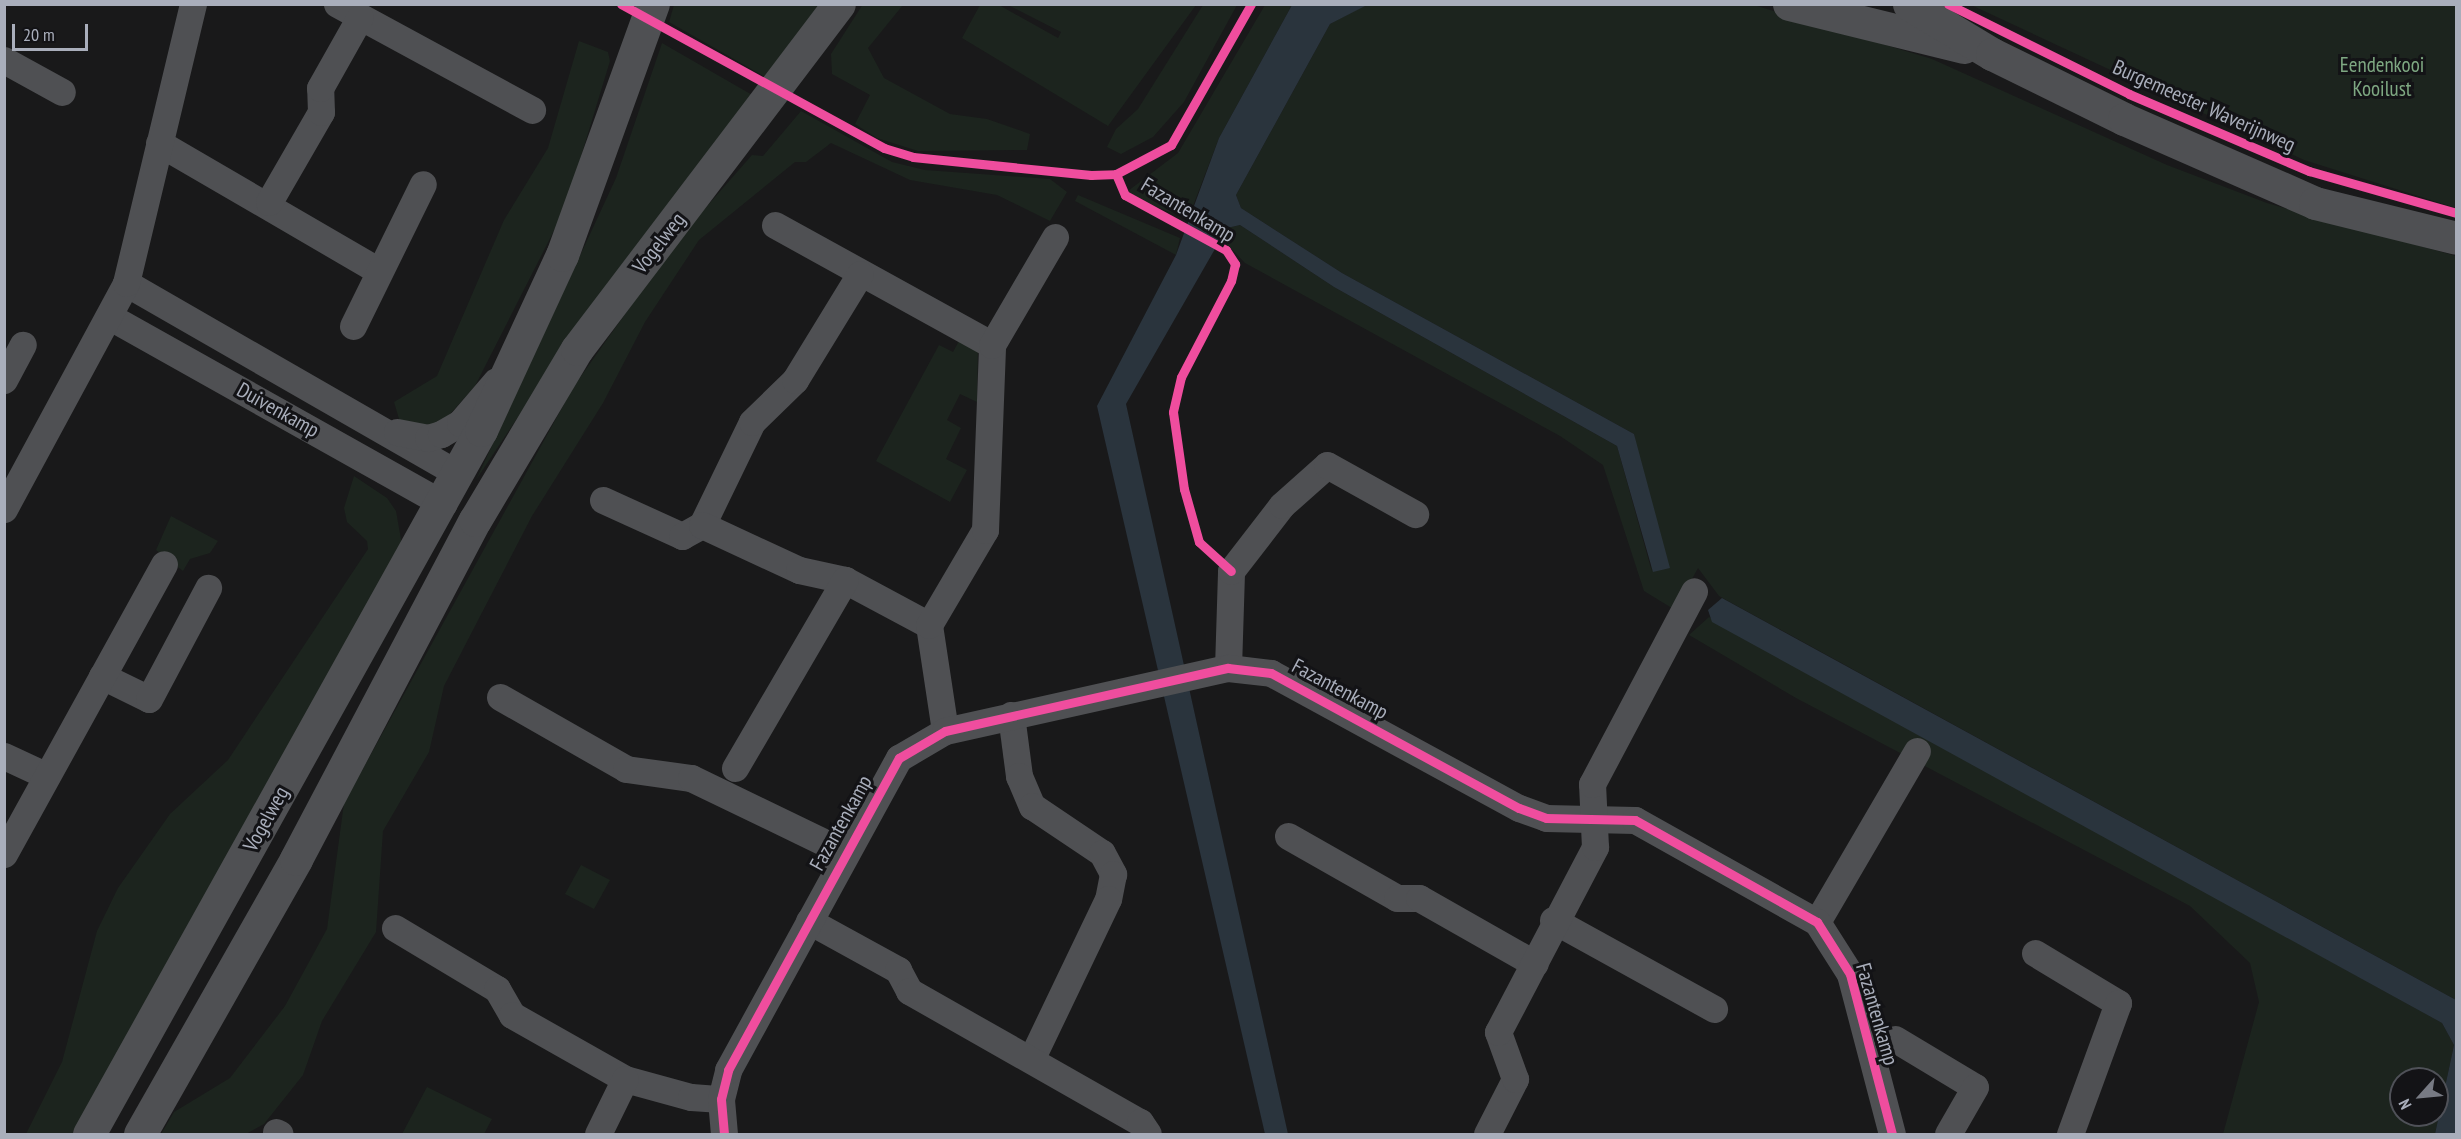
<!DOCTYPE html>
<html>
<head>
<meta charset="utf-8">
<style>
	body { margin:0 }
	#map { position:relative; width:2461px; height:1139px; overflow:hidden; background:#19191a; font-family:"PT Sans Narrow",sans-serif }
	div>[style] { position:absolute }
	.green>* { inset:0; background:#1c241e }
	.water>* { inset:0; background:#2a343d }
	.minor>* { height:27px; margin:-13.5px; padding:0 13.5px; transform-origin:13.5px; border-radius:13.5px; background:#4f5053 }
	.tertiary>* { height:33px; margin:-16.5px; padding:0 16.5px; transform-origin:16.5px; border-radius:16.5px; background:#4f5053 }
	.cycleway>* { height:9px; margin:-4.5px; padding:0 4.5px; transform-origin:4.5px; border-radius:4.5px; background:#ef4d9e }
	span { translate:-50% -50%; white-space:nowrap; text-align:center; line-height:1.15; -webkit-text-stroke:6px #131316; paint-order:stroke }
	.park-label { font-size:21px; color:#7ea882 }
	.street-label { font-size:21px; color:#a9aebb }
	.frame { position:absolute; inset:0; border:6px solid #a9aebb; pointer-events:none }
	.north { position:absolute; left:2389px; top:1067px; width:60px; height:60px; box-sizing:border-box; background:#131316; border:2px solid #4f5158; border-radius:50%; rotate:243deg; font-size:16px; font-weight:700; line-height:24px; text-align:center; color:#a9aebb }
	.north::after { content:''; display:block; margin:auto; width:21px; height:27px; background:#777a83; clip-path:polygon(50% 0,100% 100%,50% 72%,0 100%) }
	.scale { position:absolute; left:12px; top:24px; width:76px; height:27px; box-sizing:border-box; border:3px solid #a9aebb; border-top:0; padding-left:8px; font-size:18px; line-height:21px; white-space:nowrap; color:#a9aebb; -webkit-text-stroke:4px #131316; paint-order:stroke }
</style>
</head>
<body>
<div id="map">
	<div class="green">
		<i style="clip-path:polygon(863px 4px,903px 5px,868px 48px,884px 78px,950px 114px,987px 119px,1030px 134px,1027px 150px,918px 151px,877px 138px,855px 124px,870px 95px,832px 74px,831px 54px)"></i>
		<i style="clip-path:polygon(1367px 4px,1754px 5px,1932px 59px,2167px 165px,2267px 203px,2456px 256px,2456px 1000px,1719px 596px,1698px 568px,1675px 610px,1644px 591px,1603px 465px,1560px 436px,1245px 263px,1221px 238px,1227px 228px,1240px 225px,1334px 287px,1617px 446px,1652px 572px,1634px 434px,1342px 273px,1241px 208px,1236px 195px,1330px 24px)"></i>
		<i style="clip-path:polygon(674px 5px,823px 5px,769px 79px,669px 22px)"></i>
		<i style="clip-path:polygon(980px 5px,999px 5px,1058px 38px,1061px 32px,1008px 5px,1196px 5px,1108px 126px,962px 38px)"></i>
		<i style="clip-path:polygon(1203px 5px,1237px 5px,1184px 102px,1153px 137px,1121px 154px,1107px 147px,1116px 129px,1138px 109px)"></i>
		<i style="clip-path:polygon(1265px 5px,1292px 5px,1219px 138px,1188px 219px,1138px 200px,1128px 191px,1178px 153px)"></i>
		<i style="clip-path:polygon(1971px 5px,2456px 5px,2456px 208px,2304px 160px)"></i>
		<i style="clip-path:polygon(579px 41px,608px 52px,610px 61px,565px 209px,475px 386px,436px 430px,402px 429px,394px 402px,437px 376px,504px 220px,548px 148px)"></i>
		<i style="clip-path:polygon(662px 43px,754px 96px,592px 306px,476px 480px,616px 178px)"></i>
		<i style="clip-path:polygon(801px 111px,892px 162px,925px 170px,1050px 179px,1067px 192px,1050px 221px,997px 195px,910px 180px,831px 143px,806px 162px,795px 162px,699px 240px,645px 322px,603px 403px,532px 516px,444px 686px,429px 752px,383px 831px,376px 932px,322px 1021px,303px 1075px,264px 1124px,246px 1134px,161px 1134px,174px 1112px,230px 1078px,285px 1006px,327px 929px,344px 803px,574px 386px,679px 238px,752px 155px,763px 156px)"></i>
		<i style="clip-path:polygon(1078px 195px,1180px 238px,1176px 255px,1075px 201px)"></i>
		<i style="clip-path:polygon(960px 339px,978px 347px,977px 402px,960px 394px,947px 420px,961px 428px,946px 459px,967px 470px,950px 502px,876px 461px,939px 345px,953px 352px)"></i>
		<i style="clip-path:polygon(354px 476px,387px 498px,396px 511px,402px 545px,74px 1134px,26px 1134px,62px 1062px,97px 931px,118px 888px,170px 814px,228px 760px,368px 549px,367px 541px,347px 522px,344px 508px)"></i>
		<i style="clip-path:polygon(171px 516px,218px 541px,210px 553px,190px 559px,183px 571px,156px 550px)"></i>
		<i style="clip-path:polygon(evenodd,1709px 617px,2442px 1023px,2454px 1045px,2435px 1134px,2223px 1134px,2259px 1002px,2250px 963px,2190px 906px,1796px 698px,1689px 635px,1709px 617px,2401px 1079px,2437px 1079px,2437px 1115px,2401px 1115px,2401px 1079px)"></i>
		<i style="clip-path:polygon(581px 865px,610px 880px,594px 909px,565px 894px)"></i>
		<i style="clip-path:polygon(427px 1087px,492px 1119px,484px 1134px,402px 1134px)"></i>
	</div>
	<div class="water">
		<i style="clip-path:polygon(1292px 5px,1367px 5px,1330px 24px,1236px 195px,1241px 208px,1342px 273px,1634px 434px,1670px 568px,1653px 572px,1617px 446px,1334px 287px,1240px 225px,1227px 228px,1126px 404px,1288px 1134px,1265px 1134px,1097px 406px,1176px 255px,1219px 138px)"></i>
		<i style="clip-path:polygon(1722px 598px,2456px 1000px,2456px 1134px,2435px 1134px,2454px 1045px,2442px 1023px,1712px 622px,1708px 610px)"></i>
	</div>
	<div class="minor">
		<i style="left:337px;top:4px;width:222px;rotate:28.5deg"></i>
		<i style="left:4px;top:60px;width:66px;rotate:28.9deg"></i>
		<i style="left:159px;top:143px;width:255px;rotate:30.2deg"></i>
		<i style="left:269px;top:202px;width:104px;rotate:-60deg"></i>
		<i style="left:321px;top:112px;width:24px;rotate:-92deg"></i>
		<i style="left:320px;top:88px;width:81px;rotate:-60.6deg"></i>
		<i style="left:775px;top:225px;width:248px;rotate:28.9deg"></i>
		<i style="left:126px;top:283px;width:383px;rotate:29.9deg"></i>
		<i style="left:112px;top:318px;width:380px;rotate:29.3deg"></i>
		<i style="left:353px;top:326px;width:158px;rotate:-63.8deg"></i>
		<i style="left:4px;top:380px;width:40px;rotate:-62deg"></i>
		<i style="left:397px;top:432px;width:32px;rotate:11deg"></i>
		<i style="left:428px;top:438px;width:14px;rotate:-17deg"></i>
		<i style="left:441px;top:434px;width:22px;rotate:-30deg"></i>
		<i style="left:460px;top:423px;width:55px;rotate:-49.4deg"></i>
		<i style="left:603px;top:500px;width:87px;rotate:24.5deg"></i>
		<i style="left:682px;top:536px;width:23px;rotate:-29deg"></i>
		<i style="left:702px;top:525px;width:114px;rotate:-64.1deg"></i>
		<i style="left:752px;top:422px;width:60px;rotate:-44.3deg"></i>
		<i style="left:795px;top:380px;width:124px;rotate:-58.5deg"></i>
		<i style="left:4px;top:509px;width:257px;rotate:-61.6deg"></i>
		<i style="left:126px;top:283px;width:287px;rotate:-76.5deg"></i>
		<i style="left:702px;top:525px;width:107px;rotate:24.9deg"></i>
		<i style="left:799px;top:570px;width:47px;rotate:12.3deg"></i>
		<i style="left:845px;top:580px;width:95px;rotate:28.2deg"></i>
		<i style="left:929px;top:625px;width:107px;rotate:81.4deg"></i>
		<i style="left:929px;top:625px;width:110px;rotate:-59.5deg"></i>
		<i style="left:985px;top:530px;width:185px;rotate:-87.8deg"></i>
		<i style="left:992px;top:345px;width:125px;rotate:-59.7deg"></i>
		<i style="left:1228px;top:668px;width:97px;rotate:-88.2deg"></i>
		<i style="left:1231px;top:571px;width:83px;rotate:-52.3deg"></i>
		<i style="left:1282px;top:505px;width:60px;rotate:-41.6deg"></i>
		<i style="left:1327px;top:465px;width:101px;rotate:29.1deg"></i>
		<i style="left:102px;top:676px;width:52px;rotate:26.1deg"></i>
		<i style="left:149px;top:699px;width:126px;rotate:-62deg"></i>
		<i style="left:500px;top:697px;width:145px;rotate:29.7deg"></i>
		<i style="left:626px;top:769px;width:66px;rotate:7.9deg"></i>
		<i style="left:691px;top:778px;width:170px;rotate:25.8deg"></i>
		<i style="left:1011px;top:715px;width:62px;rotate:82.5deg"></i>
		<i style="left:1019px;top:776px;width:33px;rotate:67deg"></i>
		<i style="left:1032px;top:806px;width:84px;rotate:33.9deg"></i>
		<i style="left:1102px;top:853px;width:24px;rotate:62deg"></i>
		<i style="left:1113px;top:874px;width:25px;rotate:101deg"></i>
		<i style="left:1108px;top:899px;width:178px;rotate:115.6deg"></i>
		<i style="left:4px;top:756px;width:47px;rotate:24.9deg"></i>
		<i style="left:735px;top:768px;width:218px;rotate:-59.7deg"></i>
		<i style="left:1288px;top:836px;width:125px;rotate:29.6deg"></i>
		<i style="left:1397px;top:898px;width:22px"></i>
		<i style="left:1419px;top:898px;width:133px;rotate:29.6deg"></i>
		<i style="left:4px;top:854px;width:331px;rotate:-61.1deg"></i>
		<i style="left:1553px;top:920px;width:184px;rotate:28.9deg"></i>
		<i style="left:809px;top:921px;width:102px;rotate:28.8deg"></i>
		<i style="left:898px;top:970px;width:24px;rotate:62deg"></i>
		<i style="left:909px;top:991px;width:266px;rotate:29.6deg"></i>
		<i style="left:1140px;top:1122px;width:14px;rotate:56deg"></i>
		<i style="left:1817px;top:922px;width:198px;rotate:-59.7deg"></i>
		<i style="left:395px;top:928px;width:119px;rotate:30.9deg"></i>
		<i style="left:497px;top:989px;width:30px;rotate:60deg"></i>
		<i style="left:512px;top:1015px;width:130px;rotate:29.5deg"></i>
		<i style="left:625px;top:1079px;width:68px;rotate:15.3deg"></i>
		<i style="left:691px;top:1097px;width:30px;rotate:4deg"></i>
		<i style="left:2035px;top:953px;width:97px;rotate:31.1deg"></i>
		<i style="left:2118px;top:1003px;width:140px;rotate:110.1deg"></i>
		<i style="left:1895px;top:1039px;width:93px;rotate:31deg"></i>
		<i style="left:1975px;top:1087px;width:54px;rotate:119.9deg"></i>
		<i style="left:276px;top:1132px;width:4px;rotate:27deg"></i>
		<i style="left:598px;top:1134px;width:61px;rotate:-63.9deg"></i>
		<i style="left:724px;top:1134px;width:35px;rotate:-95deg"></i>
		<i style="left:721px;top:1099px;width:30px;rotate:-76deg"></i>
		<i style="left:728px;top:1070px;width:356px;rotate:-61.3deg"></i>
		<i style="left:899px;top:758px;width:53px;rotate:-30.4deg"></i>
		<i style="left:945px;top:731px;width:290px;rotate:-12.6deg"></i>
		<i style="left:1228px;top:668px;width:43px;rotate:6.6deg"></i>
		<i style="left:1271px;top:673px;width:282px;rotate:28.6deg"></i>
		<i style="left:1519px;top:808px;width:29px;rotate:20deg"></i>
		<i style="left:1546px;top:818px;width:89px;rotate:1.3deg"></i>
		<i style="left:1635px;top:820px;width:209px;rotate:29.3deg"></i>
		<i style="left:1817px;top:922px;width:62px;rotate:57.6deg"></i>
		<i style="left:1850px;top:974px;width:165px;rotate:75.3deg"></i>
		<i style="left:1487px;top:1134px;width:62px;rotate:-63deg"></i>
		<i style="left:1515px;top:1079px;width:50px;rotate:-109.9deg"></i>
		<i style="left:1498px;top:1032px;width:209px;rotate:-62.3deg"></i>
		<i style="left:1595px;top:847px;width:63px;rotate:-92.7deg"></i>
		<i style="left:1592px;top:784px;width:218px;rotate:-62.1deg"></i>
	</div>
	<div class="tertiary">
		<i style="left:1789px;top:4px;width:180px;rotate:13.8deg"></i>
		<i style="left:1909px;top:4px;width:97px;rotate:31.1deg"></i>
		<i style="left:1992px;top:54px;width:147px;rotate:26.2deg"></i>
		<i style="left:2124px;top:119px;width:209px;rotate:23.7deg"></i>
		<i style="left:2315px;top:203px;width:145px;rotate:13.9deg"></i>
		<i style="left:89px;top:1134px;width:806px;rotate:-60.89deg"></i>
		<i style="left:481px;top:430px;width:193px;rotate:-65.2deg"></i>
		<i style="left:562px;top:255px;width:267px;rotate:-70.1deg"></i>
		<i style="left:140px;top:1134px;width:316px;rotate:-60.4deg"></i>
		<i style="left:296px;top:859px;width:383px;rotate:-62.2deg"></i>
		<i style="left:475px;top:520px;width:199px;rotate:-59.2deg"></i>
		<i style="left:577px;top:349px;width:433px;rotate:-52.8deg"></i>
	</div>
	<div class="cycleway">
		<i style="left:621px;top:4px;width:300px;rotate:28.7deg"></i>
		<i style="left:884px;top:148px;width:30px;rotate:17deg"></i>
		<i style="left:913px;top:157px;width:179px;rotate:5.8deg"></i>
		<i style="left:1091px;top:175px;width:25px;rotate:-2deg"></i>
		<i style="left:1116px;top:174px;width:62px;rotate:-27.8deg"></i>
		<i style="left:1171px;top:145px;width:162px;rotate:-60.4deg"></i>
		<i style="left:1948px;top:4px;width:202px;rotate:26.4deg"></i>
		<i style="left:2129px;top:94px;width:196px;rotate:23.2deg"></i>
		<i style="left:2309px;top:171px;width:153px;rotate:15.9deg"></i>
		<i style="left:1116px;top:174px;width:23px;rotate:67deg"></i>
		<i style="left:1125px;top:195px;width:115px;rotate:28.6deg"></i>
		<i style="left:1226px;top:250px;width:17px;rotate:57deg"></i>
		<i style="left:1235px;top:264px;width:17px;rotate:103deg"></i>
		<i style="left:1231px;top:281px;width:108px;rotate:117.5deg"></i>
		<i style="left:1181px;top:377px;width:36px;rotate:103deg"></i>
		<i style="left:1173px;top:412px;width:78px;rotate:81.9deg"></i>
		<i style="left:1184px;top:489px;width:55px;rotate:74.2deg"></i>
		<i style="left:1199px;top:542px;width:43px;rotate:42.2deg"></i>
		<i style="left:724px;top:1134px;width:35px;rotate:-95deg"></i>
		<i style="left:721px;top:1099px;width:30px;rotate:-76deg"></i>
		<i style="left:728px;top:1070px;width:356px;rotate:-61.3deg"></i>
		<i style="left:899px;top:758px;width:53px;rotate:-30.4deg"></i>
		<i style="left:945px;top:731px;width:290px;rotate:-12.6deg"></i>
		<i style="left:1228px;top:668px;width:43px;rotate:6.6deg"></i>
		<i style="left:1271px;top:673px;width:282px;rotate:28.6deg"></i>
		<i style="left:1519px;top:808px;width:29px;rotate:20deg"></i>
		<i style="left:1546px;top:818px;width:89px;rotate:1.3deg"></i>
		<i style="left:1635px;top:820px;width:209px;rotate:29.3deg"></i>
		<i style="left:1817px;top:922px;width:62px;rotate:57.6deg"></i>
		<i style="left:1850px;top:974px;width:165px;rotate:75.3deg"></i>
	</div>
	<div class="park-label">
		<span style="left:2382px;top:77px">Eendenkooi<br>Kooilust</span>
	</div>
	<div class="street-label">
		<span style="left:2204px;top:106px;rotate:24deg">Burgemeester Waverijnweg</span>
		<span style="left:1188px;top:210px;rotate:31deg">Fazantenkamp</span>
		<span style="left:659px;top:243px;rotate:-52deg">Vogelweg</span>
		<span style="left:278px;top:410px;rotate:29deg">Duivenkamp</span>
		<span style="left:1340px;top:689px;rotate:28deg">Fazantenkamp</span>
		<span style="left:266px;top:819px;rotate:-61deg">Vogelweg</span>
		<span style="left:841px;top:823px;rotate:-61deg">Fazantenkamp</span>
		<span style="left:1877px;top:1014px;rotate:74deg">Fazantenkamp</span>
	</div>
	<div class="frame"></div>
	<div class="north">N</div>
	<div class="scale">20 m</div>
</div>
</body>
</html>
